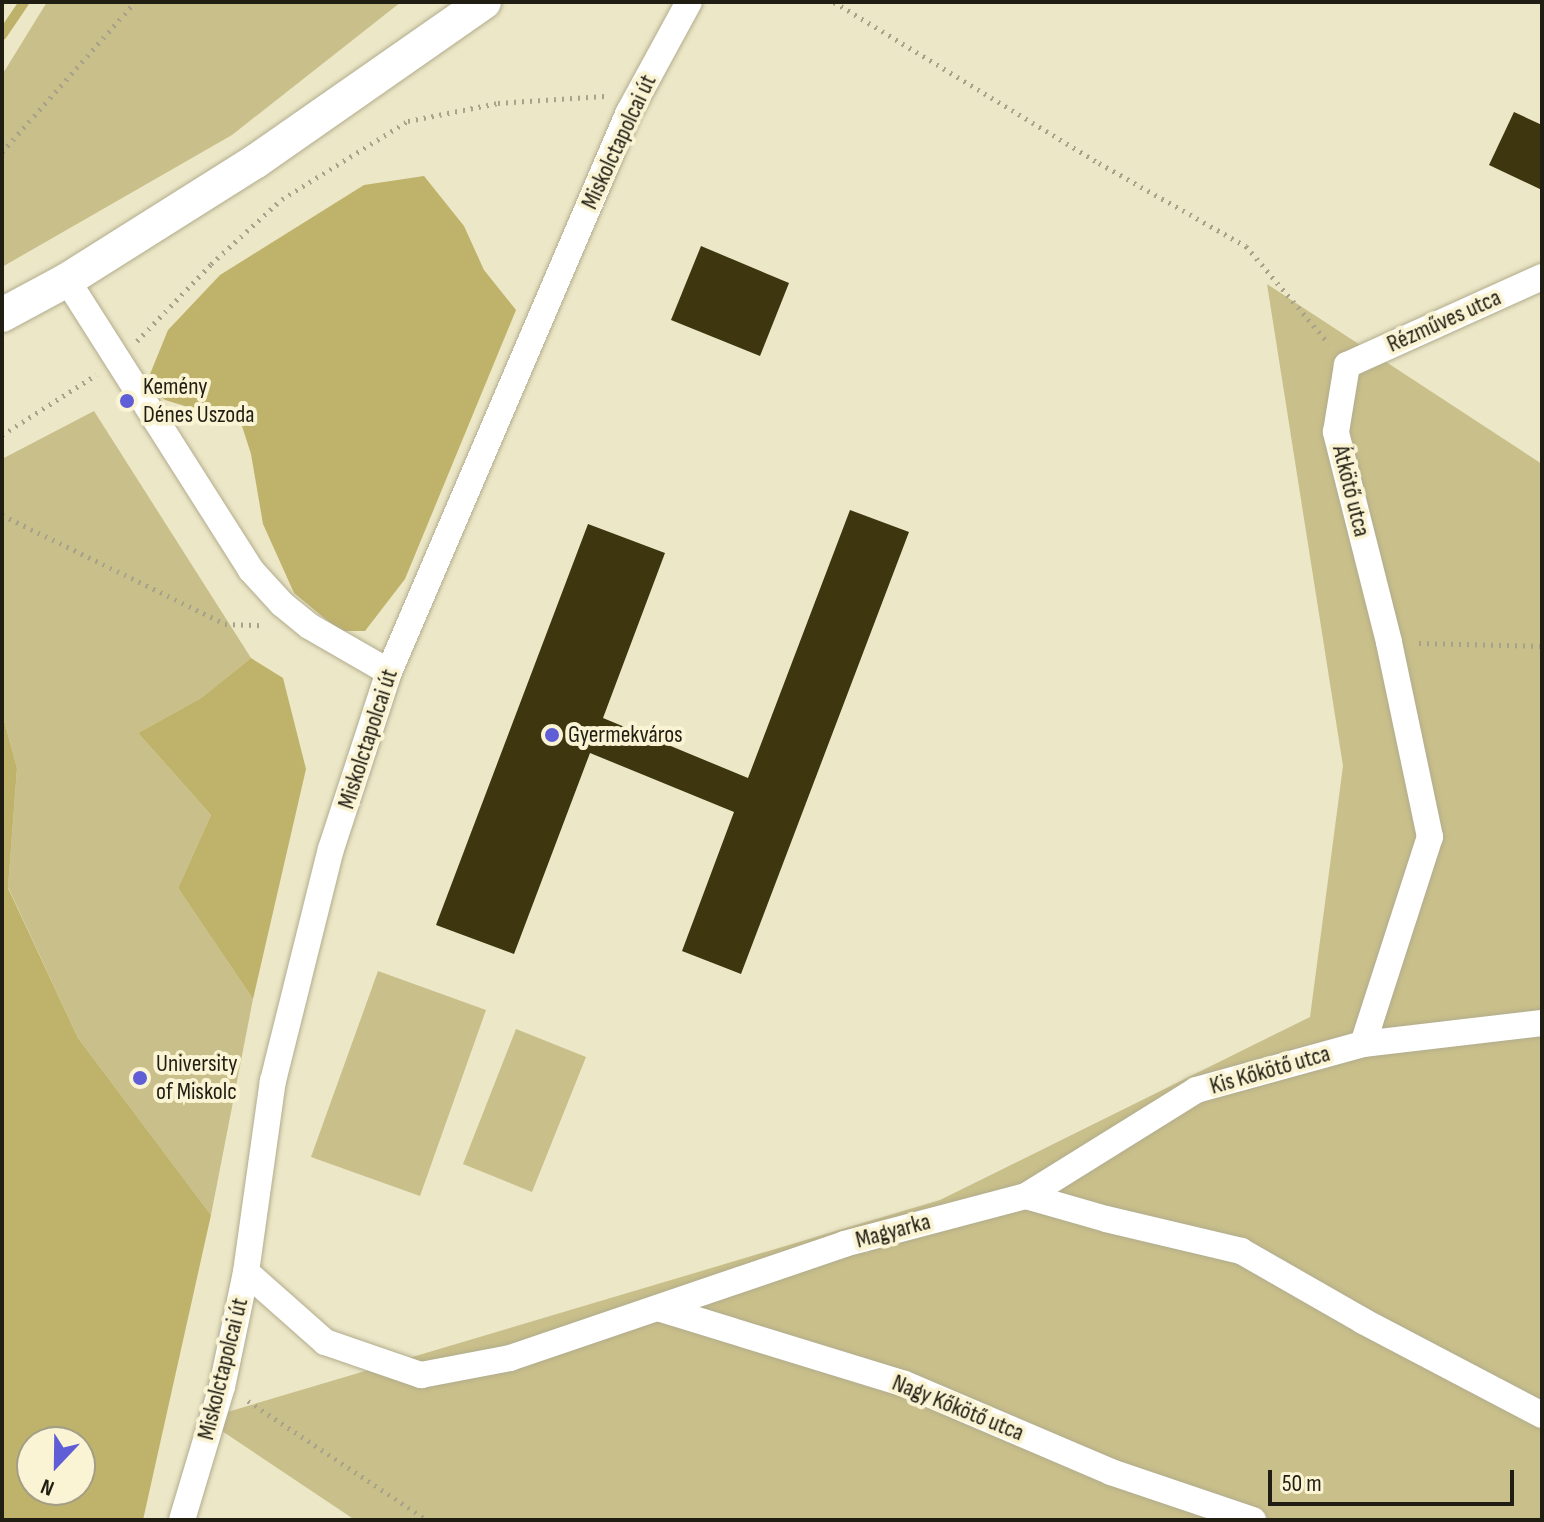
<!DOCTYPE html>
<html>
<head>
<meta charset="utf-8">
<style>
	body { margin:0 }
	#map { position:relative; width:1544px; height:1522px; overflow:hidden; background:#ece7c7; font-family:"Sofia Sans Condensed",sans-serif }
	div>[style] { position:absolute }
	.green>* { inset:0; background:#c9bf8a }
	.forest>* { inset:0; background:#bfb26a }
	.stream>* { height:10px; margin:-5px; padding:0 5px; transform-origin:5px; border-radius:5px; background:#beb169 }
	.building>* { inset:0; background:#3d360f }
	.path>* { height:5px; margin-top:-2.5px; transform-origin:0; background:repeating-linear-gradient(90deg,#a7a289 0 2px,transparent 0 8px) }
	.roads { filter:drop-shadow(0 0 2px #b1ac8d) drop-shadow(0 0 2px #b1ac8d) }
	.minor>* { height:26px; margin:-13px; padding:0 13px; transform-origin:13px; border-radius:13px; background:#fff }
	.tertiary>* { height:34px; margin:-17px; padding:0 17px; transform-origin:17px; border-radius:17px; background:#fff }
	.dots>* { width:22px; height:22px; translate:-50% -50%; box-sizing:border-box; border:4px solid #faf4d4; border-radius:50% }
	span { translate:-50% -50%; white-space:nowrap; text-align:center; line-height:1.15; -webkit-text-stroke:8px #faf4d4; paint-order:stroke }
	.street-label { font-size:24px; color:#201d12 }
	.poi-label { font-size:24px; color:#201d12 }
	.left { translate:0 -50%; text-align:left }
	.frame { position:absolute; inset:0; border:4px solid #201d12; pointer-events:none }
	.north { position:absolute; left:16px; top:1426px; width:80px; height:80px; box-sizing:border-box; background:#faf4d4; border:2px solid #a39e86; border-radius:50%; rotate:202deg; font-size:22px; font-weight:700; line-height:32px; text-align:center; color:#201d12 }
	.north::after { content:''; display:block; margin:auto; width:28px; height:36px; background:#5f5ed7; clip-path:polygon(50% 0,100% 100%,50% 72%,0 100%) }
	.scale { position:absolute; left:1268px; top:1470px; width:246px; height:36px; box-sizing:border-box; border:4px solid #201d12; border-top:0; padding-left:10px; font-size:24px; line-height:28px; white-space:nowrap; color:#201d12; -webkit-text-stroke:6px #faf4d4; paint-order:stroke }
</style>
</head>
<body>
<div id="map">
	<div class="green">
		<i style="clip-path:polygon(47px 2px,401px 2px,232px 135px,2px 267px,2px 75px)"></i>
		<i style="clip-path:polygon(1267px 284px,1542px 464px,1542px 1520px,355px 1520px,204px 1419px,940px 1200px,1310px 1017px,1343px 766px)"></i>
		<i style="clip-path:polygon(94px 411px,251px 658px,201px 698px,138px 733px,211px 815px,178px 888px,253px 999px,211px 1215px,78px 1038px,8px 887px,17px 768px,2px 713px,2px 459px)"></i>
		<i style="clip-path:polygon(378px 971px,486px 1010px,420px 1196px,311px 1157px)"></i>
		<i style="clip-path:polygon(516px 1029px,586px 1057px,532px 1192px,463px 1164px)"></i>
	</div>
	<div class="forest">
		<i style="clip-path:polygon(424px 176px,464px 226px,484px 270px,516px 310px,405px 579px,365px 631px,340px 631px,294px 593px,263px 524px,251px 454px,241px 423px,165px 400px,146px 384px,168px 330px,220px 275px,364px 185px)"></i>
		<i style="clip-path:polygon(251px 658px,283px 678px,306px 769px,253px 999px,178px 888px,211px 815px,138px 733px,201px 698px)"></i>
		<i style="clip-path:polygon(evenodd,2px 713px,17px 768px,8px 888px,78px 1038px,211px 1215px,143px 1520px,2px 1520px,2px 713px,32px 1442px,80px 1442px,80px 1490px,32px 1490px,32px 1442px)"></i>
	</div>
	<div class="stream">
		<i style="left:2px;top:35px;width:40px;rotate:-56deg"></i>
	</div>
	<div class="building">
		<i style="clip-path:polygon(1514px 112px,1542px 125px,1542px 190px,1489px 165px)"></i>
		<i style="clip-path:polygon(701px 246px,789px 283px,760px 356px,671px 320px)"></i>
		<i style="clip-path:polygon(850px 510px,909px 532px,741px 974px,682px 951px,734px 812px,590px 753px,514px 954px,436px 925px,588px 524px,665px 553px,603px 718px,748px 778px)"></i>
	</div>
	<div class="path">
		<i style="left:834px;top:2px;width:310px;rotate:31.3deg"></i>
		<i style="left:1099px;top:163px;width:169px;rotate:29.5deg"></i>
		<i style="left:1246px;top:246px;width:128px;rotate:49.7deg"></i>
		<i style="left:2px;top:152px;width:200px;rotate:-48.4deg"></i>
		<i style="left:137px;top:341px;width:107px;rotate:-46.1deg"></i>
		<i style="left:211px;top:264px;width:96px;rotate:-42.5deg"></i>
		<i style="left:282px;top:199px;width:148px;rotate:-31.8deg"></i>
		<i style="left:408px;top:121px;width:92px;rotate:-11.3deg"></i>
		<i style="left:498px;top:103px;width:107px;rotate:-3.7deg"></i>
		<i style="left:2px;top:435px;width:112px;rotate:-32.6deg"></i>
		<i style="left:2px;top:515px;width:248px;rotate:26deg"></i>
		<i style="left:225px;top:624px;width:37px;rotate:2deg"></i>
		<i style="left:1419px;top:643px;width:123px;rotate:1.4deg"></i>
		<i style="left:248px;top:1401px;width:215px;rotate:33.6deg"></i>
	</div>
	<div class="roads">
		<div class="minor">
			<i style="left:67px;top:280px;width:343px;rotate:57.6deg"></i>
			<i style="left:251px;top:570px;width:46px;rotate:47.6deg"></i>
			<i style="left:282px;top:604px;width:35px;rotate:39deg"></i>
			<i style="left:309px;top:626px;width:92px;rotate:29.9deg"></i>
			<i style="left:1363px;top:1044px;width:218px;rotate:-72.1deg"></i>
			<i style="left:1430px;top:837px;width:199px;rotate:-101.9deg"></i>
			<i style="left:1389px;top:642px;width:217px;rotate:-104.2deg"></i>
			<i style="left:1336px;top:432px;width:68px;rotate:-80.7deg"></i>
			<i style="left:1347px;top:365px;width:214px;rotate:-24.3deg"></i>
			<i style="left:1026px;top:1196px;width:200px;rotate:-31.9deg"></i>
			<i style="left:1196px;top:1090px;width:173px;rotate:-15.4deg"></i>
			<i style="left:1363px;top:1044px;width:180px;rotate:-6.7deg"></i>
			<i style="left:246px;top:1272px;width:106px;rotate:41.5deg"></i>
			<i style="left:325px;top:1342px;width:102px;rotate:19deg"></i>
			<i style="left:421px;top:1375px;width:91px;rotate:-10.8deg"></i>
			<i style="left:510px;top:1358px;width:353px;rotate:-18.8deg"></i>
			<i style="left:844px;top:1244px;width:188px;rotate:-14.8deg"></i>
			<i style="left:1026px;top:1196px;width:83px;rotate:16deg"></i>
			<i style="left:1106px;top:1219px;width:139px;rotate:13.3deg"></i>
			<i style="left:1241px;top:1251px;width:141px;rotate:29.8deg"></i>
			<i style="left:1363px;top:1321px;width:202px;rotate:27.7deg"></i>
			<i style="left:658px;top:1308px;width:258px;rotate:17.1deg"></i>
			<i style="left:905px;top:1384px;width:224px;rotate:23.1deg"></i>
			<i style="left:1111px;top:1472px;width:150px;rotate:18.7deg"></i>
			<i style="left:182px;top:1520px;width:139px;rotate:-73.3deg"></i>
			<i style="left:222px;top:1387px;width:117px;rotate:-78.2deg"></i>
			<i style="left:246px;top:1272px;width:193px;rotate:-82deg"></i>
			<i style="left:273px;top:1081px;width:239px;rotate:-76deg"></i>
			<i style="left:331px;top:849px;width:186px;rotate:-71.9deg"></i>
			<i style="left:389px;top:672px;width:609px;rotate:-66.8deg"></i>
			<i style="left:629px;top:112px;width:125px;rotate:-61.4deg"></i>
		</div>
		<div class="tertiary">
			<i style="left:2px;top:315px;width:74px;rotate:-28.3deg"></i>
			<i style="left:67px;top:280px;width:223px;rotate:-32.2deg"></i>
			<i style="left:256px;top:161px;width:278px;rotate:-34.9deg"></i>
		</div>
	</div>
	<div class="dots">
		<i style="left:127px;top:401px;background:#5f5ed7"></i>
		<i style="left:552px;top:735px;background:#5f5ed7"></i>
		<i style="left:140px;top:1078px;background:#5f5ed7"></i>
	</div>
	<div class="street-label">
		<span style="left:619px;top:142px;rotate:-65deg">Miskolctapolcai út</span>
		<span style="left:1444px;top:321px;rotate:-24deg">Rézműves utca</span>
		<span style="left:1351px;top:491px;rotate:76deg">Átkötő utca</span>
		<span style="left:368px;top:739px;rotate:-72deg">Miskolctapolcai út</span>
		<span style="left:1270px;top:1070px;rotate:-16deg">Kis Kőkötő utca</span>
		<span style="left:893px;top:1231px;rotate:-15deg">Magyarka</span>
		<span style="left:223px;top:1369px;rotate:-76deg">Miskolctapolcai út</span>
		<span style="left:958px;top:1408px;rotate:22deg">Nagy Kőkötő utca</span>
	</div>
	<div class="poi-label">
		<span class="left" style="left:143px;top:401px">Kemény<br>Dénes Uszoda</span>
		<span class="left" style="left:568px;top:735px">Gyermekváros</span>
		<span class="left" style="left:156px;top:1078px">University<br>of Miskolc</span>
	</div>
	<div class="frame"></div>
	<div class="north">N</div>
	<div class="scale">50 m</div>
</div>
</body>
</html>
